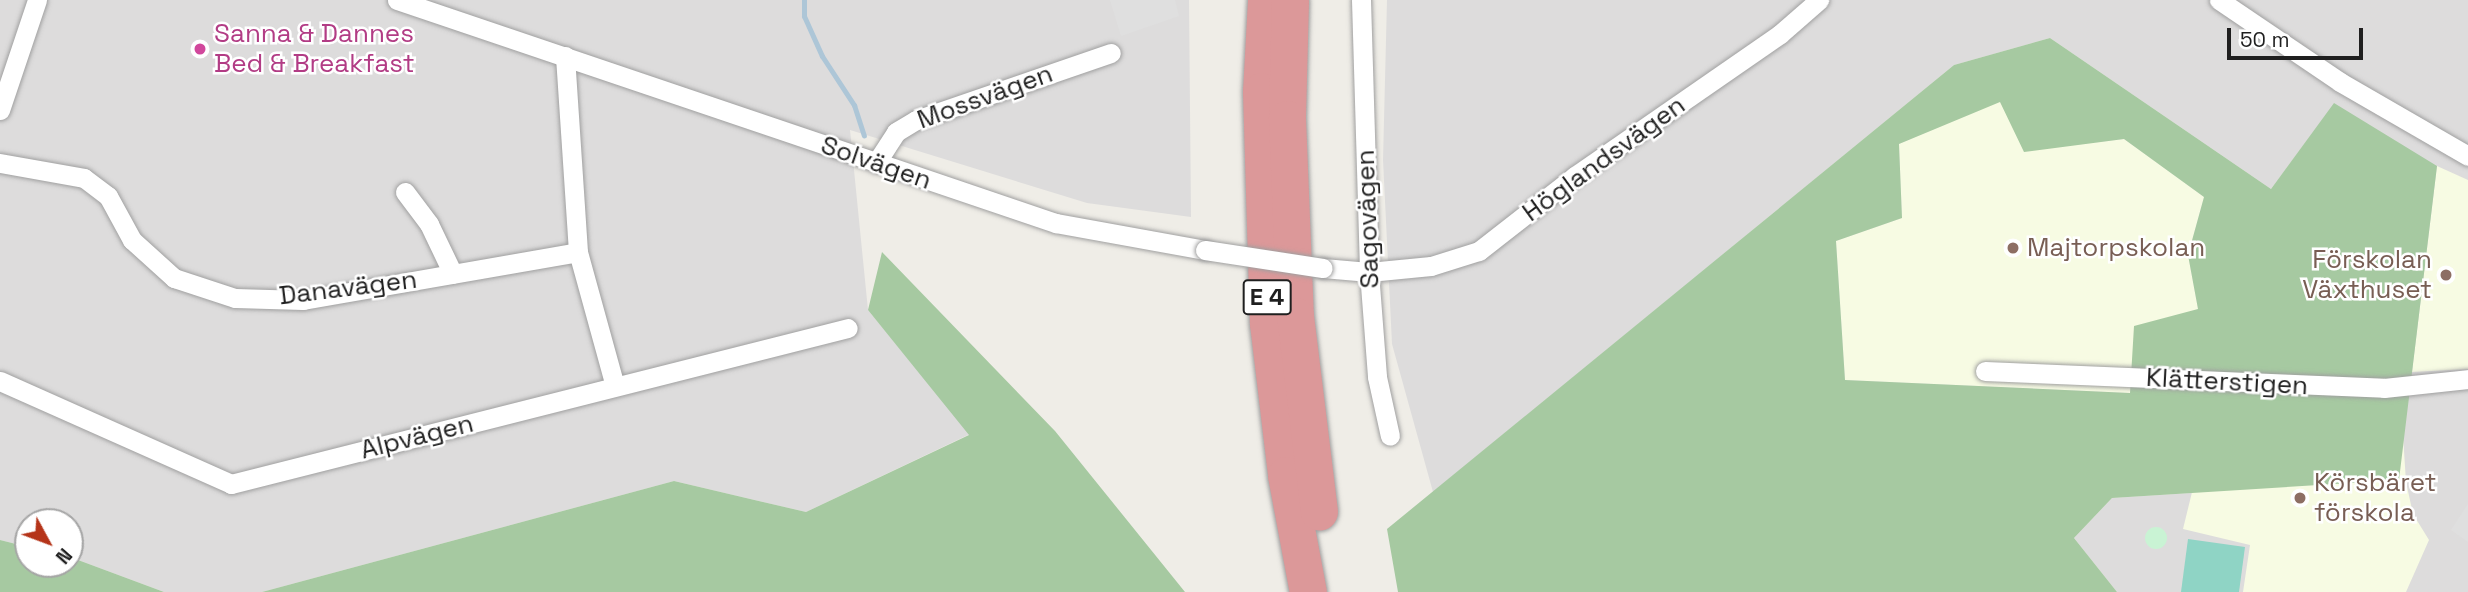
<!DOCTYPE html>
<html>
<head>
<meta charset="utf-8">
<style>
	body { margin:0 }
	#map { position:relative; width:2468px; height:592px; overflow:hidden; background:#efede7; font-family:"Space Grotesk",sans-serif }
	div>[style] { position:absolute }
	.residential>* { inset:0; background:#dddcdc }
	.education>* { inset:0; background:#f7fbe3 }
	.forest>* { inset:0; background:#a6c9a1 }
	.park>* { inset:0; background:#c9f3d4 }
	.round { border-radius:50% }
	.pitch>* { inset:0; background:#8fd4c5 }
	.parking>* { inset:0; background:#dfdfdf }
	.stream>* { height:5px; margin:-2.5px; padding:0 2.5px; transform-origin:2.5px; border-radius:2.5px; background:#adc6d7 }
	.roads { filter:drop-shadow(0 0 2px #a0a0a0) drop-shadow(0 0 2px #a0a0a0) }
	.minor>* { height:19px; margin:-9.5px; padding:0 9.5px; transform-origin:9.5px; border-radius:9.5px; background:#fff }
	.motorway>* { height:37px; margin:-18.5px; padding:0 18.5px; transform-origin:18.5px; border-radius:18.5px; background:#dc9899 }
	.bridges { filter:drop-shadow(0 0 2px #a0a0a0) drop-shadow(0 0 2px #a0a0a0) }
	.minor-bridge>* { height:19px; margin:-9.5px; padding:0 9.5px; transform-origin:9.5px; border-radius:9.5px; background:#fff }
	.dots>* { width:19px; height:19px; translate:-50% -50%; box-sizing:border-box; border:4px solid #fff; border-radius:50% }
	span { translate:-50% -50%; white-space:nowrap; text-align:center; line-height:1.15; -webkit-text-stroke:5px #fff; paint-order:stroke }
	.shield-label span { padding:2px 5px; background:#fff; border:2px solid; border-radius:5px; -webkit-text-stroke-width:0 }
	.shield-label { font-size:24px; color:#1f1f1f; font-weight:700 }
	.hotel-label { font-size:26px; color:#b23c85 }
	.left { translate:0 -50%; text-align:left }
	.street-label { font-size:26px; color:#1f1f1f }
	.education-label { font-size:26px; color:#785e54 }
	.right { translate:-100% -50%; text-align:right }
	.north { position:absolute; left:14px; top:508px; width:70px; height:70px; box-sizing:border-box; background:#fff; border:2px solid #a5a5a5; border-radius:50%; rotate:131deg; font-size:19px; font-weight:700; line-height:28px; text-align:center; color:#1f1f1f }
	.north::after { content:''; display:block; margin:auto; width:24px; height:32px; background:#b53419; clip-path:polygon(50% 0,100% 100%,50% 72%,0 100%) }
	.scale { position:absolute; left:2227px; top:28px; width:136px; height:32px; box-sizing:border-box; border:4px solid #1f1f1f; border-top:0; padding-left:9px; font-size:21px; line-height:24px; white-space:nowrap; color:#1f1f1f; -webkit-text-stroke:5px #fff; paint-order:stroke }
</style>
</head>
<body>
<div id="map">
	<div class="residential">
		<i style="clip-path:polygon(0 0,1189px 0,1191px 217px,1087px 203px,850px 130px,868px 310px,970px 434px,806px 512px,674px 481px,262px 592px,164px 592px,70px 557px,70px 522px,28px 522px,28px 547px,0 540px)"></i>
		<i style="clip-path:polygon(1387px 0,2468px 0,2468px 592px,2117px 592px,2074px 538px,2112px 498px,2399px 480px,2334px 104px,2271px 189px,2050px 38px,1954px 65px,1433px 492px,1392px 344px,1383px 160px)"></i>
	</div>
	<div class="education">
		<i style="clip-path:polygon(2000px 101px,2024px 151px,2124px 139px,2204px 197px,2188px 255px,2198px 309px,2130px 393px,1845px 380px,1836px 241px,1902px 218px,1899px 144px)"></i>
		<i style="clip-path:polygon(2437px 166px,2468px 180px,2468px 369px,2412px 372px)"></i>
		<i style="clip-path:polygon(2215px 398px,2401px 404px,2406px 482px,2413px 514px,2429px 540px,2406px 592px,2243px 592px,2250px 545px,2183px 529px)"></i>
	</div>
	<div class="forest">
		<i style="clip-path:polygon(evenodd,2050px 38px,2271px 189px,2334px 103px,2437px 166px,2399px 480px,2112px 498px,2074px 538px,2117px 592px,1398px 592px,1387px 529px,1954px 65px,2050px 38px,2000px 102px,2024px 152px,2124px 139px,2204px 197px,2188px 255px,2198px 309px,2134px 326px,2130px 393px,1845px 380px,1836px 241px,1902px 218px,1899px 144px,2000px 102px)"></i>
		<i style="clip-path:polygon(882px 252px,1055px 431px,1185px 592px,262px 592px,674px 481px,806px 512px,969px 435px,868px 310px)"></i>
		<i style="clip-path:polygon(0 540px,28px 547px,28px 564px,70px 564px,70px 557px,164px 592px,0 592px)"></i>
	</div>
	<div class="park">
		<i class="round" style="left:2145px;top:527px;width:22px;height:22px"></i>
	</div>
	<div class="pitch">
		<i style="clip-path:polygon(2188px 539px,2245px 547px,2239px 592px,2181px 592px)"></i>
	</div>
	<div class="parking">
		<i style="clip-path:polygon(1110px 0,1175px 0,1179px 16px,1121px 36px)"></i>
		<i style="clip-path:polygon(2468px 504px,2468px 542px,2451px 530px)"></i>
	</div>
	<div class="stream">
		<i style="left:804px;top:0;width:16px;rotate:90deg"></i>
		<i style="left:804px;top:16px;width:44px;rotate:65.8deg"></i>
		<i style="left:822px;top:56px;width:59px;rotate:56.9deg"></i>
		<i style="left:854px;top:105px;width:32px;rotate:72deg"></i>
	</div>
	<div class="roads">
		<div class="minor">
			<i style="left:397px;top:0;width:696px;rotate:18.7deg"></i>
			<i style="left:1056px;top:223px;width:151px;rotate:10.3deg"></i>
			<i style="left:1361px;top:0;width:272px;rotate:88.3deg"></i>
			<i style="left:1369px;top:272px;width:105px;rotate:85.6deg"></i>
			<i style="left:1377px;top:377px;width:60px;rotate:77.6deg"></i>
			<i style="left:2219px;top:0;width:146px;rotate:34.1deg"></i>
			<i style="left:2340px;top:82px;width:148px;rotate:30deg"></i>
			<i style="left:565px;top:56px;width:196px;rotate:86.2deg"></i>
			<i style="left:578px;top:252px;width:139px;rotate:74.6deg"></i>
			<i style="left:0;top:110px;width:116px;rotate:-71.4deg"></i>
			<i style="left:0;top:163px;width:85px;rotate:10.1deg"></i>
			<i style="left:84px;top:178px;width:30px;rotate:37deg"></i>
			<i style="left:108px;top:196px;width:50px;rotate:61.4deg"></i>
			<i style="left:132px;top:240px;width:57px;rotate:42.1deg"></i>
			<i style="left:174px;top:278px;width:64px;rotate:18.2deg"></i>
			<i style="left:235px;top:298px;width:68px;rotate:1.7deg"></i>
			<i style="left:303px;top:300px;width:279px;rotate:-9.9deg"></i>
			<i style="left:876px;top:163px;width:37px;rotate:-57deg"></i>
			<i style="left:896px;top:132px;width:23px;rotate:-31deg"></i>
			<i style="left:916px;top:120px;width:206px;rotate:-19deg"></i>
			<i style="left:405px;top:192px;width:40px;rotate:53deg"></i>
			<i style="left:429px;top:224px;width:55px;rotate:64.4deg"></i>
			<i style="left:1323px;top:268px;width:46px;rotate:5deg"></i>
			<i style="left:1369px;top:272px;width:62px;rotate:-5.5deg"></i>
			<i style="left:1431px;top:266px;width:50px;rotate:-17.4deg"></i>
			<i style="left:1479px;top:251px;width:122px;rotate:-38deg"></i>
			<i style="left:1575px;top:176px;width:249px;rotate:-34.7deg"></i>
			<i style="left:1780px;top:34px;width:52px;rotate:-41.1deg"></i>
			<i style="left:1985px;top:371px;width:399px;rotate:2.4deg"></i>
			<i style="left:2384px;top:388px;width:84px;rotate:-6.1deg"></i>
			<i style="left:0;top:381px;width:253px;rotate:24deg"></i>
			<i style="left:231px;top:484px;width:636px;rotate:-14.19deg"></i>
		</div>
		<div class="motorway">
			<i style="left:1266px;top:0;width:91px;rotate:93.1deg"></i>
			<i style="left:1261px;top:91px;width:232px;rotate:88.3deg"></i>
			<i style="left:1268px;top:323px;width:153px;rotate:83.2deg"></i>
			<i style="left:1286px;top:475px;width:119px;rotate:79.4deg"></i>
			<i style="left:1290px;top:1px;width:118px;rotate:91.5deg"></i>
			<i style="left:1287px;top:119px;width:197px;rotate:87.7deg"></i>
			<i style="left:1295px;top:316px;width:197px;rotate:83deg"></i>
		</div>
	</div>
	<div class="bridges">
		<div class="minor-bridge">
			<i style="left:1205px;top:250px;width:119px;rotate:8.7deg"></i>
		</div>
	</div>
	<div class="dots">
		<i style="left:200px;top:49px;background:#d1479c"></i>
		<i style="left:2013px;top:248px;background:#8d6e63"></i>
		<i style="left:2446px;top:275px;background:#8d6e63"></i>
		<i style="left:2300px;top:498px;background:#8d6e63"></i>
	</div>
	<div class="shield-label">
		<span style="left:1267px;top:297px">E 4</span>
	</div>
	<div class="hotel-label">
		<span class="left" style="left:214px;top:49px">Sanna &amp; Dannes<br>Bed &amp; Breakfast</span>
	</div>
	<div class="street-label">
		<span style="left:985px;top:97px;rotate:-20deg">Mossvägen</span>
		<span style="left:1604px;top:159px;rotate:-36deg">Höglandsvägen</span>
		<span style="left:876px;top:163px;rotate:19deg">Solvägen</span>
		<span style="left:1368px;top:219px;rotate:-92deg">Sagovägen</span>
		<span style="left:348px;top:288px;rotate:-7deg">Danavägen</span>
		<span style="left:2227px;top:382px;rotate:3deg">Klätterstigen</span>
		<span style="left:417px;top:437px;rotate:-14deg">Alpvägen</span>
	</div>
	<div class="education-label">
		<span class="left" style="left:2027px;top:248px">Majtorpskolan</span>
		<span class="right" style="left:2432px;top:275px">Förskolan<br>Växthuset</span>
		<span class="left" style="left:2314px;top:498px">Körsbäret<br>förskola</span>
	</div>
	<div class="north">N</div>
	<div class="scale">50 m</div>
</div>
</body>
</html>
